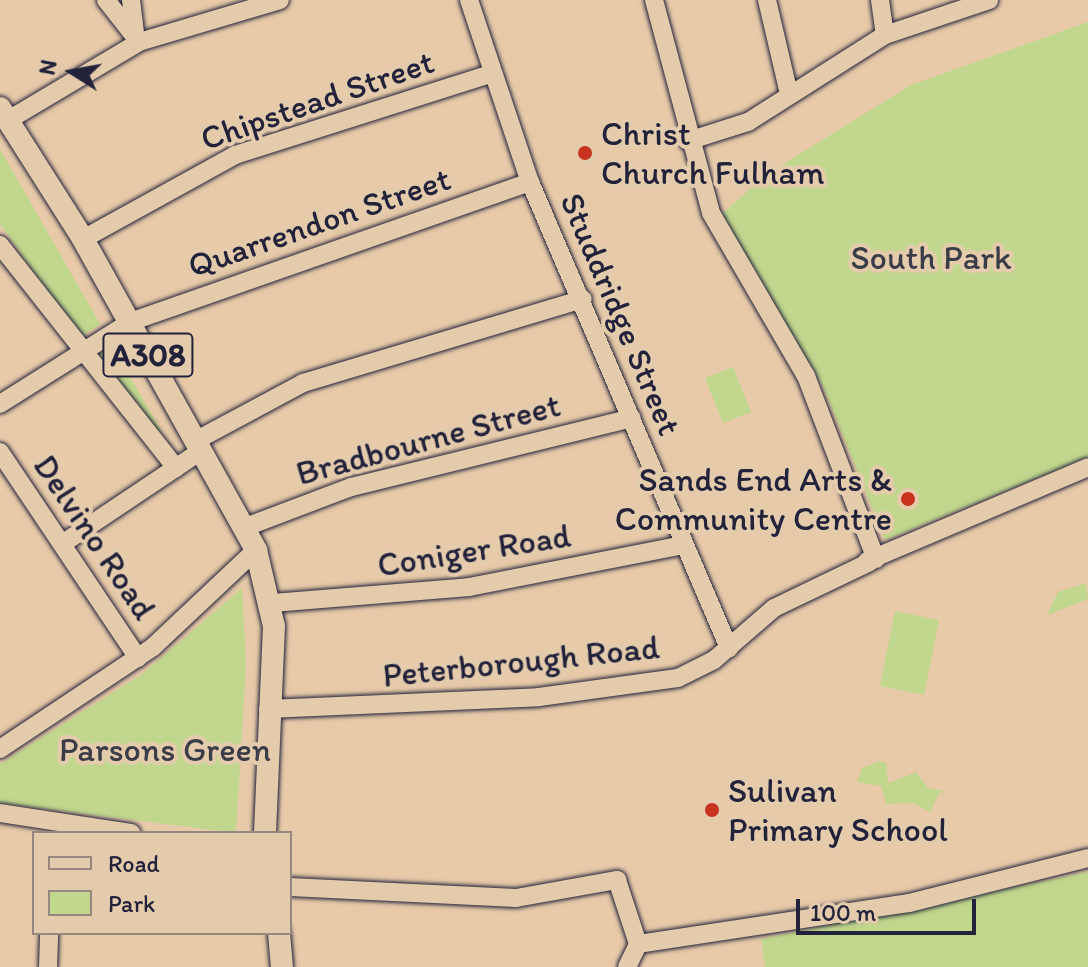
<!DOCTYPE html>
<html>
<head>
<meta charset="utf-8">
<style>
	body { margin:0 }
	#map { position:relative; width:1088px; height:967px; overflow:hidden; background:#e8caa9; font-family:Itim,sans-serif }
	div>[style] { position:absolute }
	.green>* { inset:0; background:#c1d78d }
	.roads { filter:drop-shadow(0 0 2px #22223b) drop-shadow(0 0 2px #22223b) }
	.minor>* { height:18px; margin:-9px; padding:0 9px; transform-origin:9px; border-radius:9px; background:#e4cbac }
	.major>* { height:22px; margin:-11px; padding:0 11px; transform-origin:11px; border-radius:11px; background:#e4cbac }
	.dots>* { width:22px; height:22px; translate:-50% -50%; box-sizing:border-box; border:4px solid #e4cbac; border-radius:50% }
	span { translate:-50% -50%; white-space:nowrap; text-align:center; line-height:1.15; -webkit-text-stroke:8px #e4cbac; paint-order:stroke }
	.shield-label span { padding:2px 6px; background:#e4cbac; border:2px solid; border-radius:6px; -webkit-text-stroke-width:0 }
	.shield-label { font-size:32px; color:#22223b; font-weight:700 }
	.street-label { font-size:34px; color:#22223b }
	.poi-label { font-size:34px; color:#22223b }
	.left { translate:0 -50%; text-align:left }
	.right { translate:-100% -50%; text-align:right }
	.park-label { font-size:34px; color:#3a3d47 }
	.legend { position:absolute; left:32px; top:831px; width:260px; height:104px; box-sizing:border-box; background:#e4cbac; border:2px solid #96877f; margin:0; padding:10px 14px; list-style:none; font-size:24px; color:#22223b }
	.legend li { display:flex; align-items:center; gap:16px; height:40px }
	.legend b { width:40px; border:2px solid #96877f }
	.north { position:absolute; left:32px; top:32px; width:80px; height:80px; -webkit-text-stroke:6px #e4cbac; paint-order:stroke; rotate:281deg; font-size:22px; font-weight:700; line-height:32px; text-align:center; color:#22223b }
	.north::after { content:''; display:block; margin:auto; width:28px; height:36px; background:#22223b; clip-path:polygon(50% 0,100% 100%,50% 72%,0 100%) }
	.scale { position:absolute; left:796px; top:899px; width:180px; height:36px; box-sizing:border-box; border:4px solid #22223b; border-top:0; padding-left:10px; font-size:24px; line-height:28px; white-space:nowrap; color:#22223b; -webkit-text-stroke:6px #e4cbac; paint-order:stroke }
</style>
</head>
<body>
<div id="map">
	<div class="green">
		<i style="clip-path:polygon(1088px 22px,1088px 457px,885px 540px,823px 386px,720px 216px,764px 176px,911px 85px)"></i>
		<i style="clip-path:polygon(0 149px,100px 324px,80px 337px,0 224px)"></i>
		<i style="clip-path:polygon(111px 344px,162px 432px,160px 434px,92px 356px)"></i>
		<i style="clip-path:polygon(733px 367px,751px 412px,723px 423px,705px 378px)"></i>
		<i style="clip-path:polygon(1086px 583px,1088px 599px,1047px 615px,1058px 592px)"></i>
		<i style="clip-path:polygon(242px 588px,246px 665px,236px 833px,0 803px,0 764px,142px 674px)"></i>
		<i style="clip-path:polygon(895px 611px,939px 620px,924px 695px,880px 686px)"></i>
		<i style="clip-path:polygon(879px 761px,886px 763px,888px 783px,916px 772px,928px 788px,948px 792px,939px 793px,930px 812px,913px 803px,886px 804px,881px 786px,857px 782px,862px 768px)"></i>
		<i style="clip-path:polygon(1088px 872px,1088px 967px,765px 967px,761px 939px)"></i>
	</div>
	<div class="roads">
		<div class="minor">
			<i style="left:106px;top:0;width:53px;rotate:51.8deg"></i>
			<i style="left:131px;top:0;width:32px;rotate:83deg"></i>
			<i style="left:469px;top:0;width:192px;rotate:71.5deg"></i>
			<i style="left:530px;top:182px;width:507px;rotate:66.88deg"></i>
			<i style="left:654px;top:0;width:220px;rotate:75deg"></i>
			<i style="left:711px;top:213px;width:189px;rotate:59.8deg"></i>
			<i style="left:806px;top:376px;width:196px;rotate:69.1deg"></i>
			<i style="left:767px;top:0;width:97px;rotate:76.8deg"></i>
			<i style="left:880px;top:0;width:35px;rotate:82deg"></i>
			<i style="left:10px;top:119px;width:150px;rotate:-30.8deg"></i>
			<i style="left:139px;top:42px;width:147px;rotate:-16.6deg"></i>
			<i style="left:688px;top:141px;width:63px;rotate:-17.6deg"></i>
			<i style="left:748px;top:122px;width:162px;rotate:-32.4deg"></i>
			<i style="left:885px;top:35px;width:110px;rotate:-18.6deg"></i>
			<i style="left:83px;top:239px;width:174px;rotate:-28.9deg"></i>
			<i style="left:235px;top:155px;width:268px;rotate:-17.6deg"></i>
			<i style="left:0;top:245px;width:284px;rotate:51.7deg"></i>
			<i style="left:0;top:404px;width:154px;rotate:-32.2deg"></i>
			<i style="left:130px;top:322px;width:424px;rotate:-19.3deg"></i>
			<i style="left:195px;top:441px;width:123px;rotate:-28.2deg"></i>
			<i style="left:303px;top:383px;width:292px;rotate:-16.7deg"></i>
			<i style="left:0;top:452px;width:248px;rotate:56.2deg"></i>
			<i style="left:243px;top:528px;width:116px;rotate:-20.8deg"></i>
			<i style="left:351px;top:487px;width:289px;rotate:-13.8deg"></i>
			<i style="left:62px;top:544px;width:167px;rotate:-33.8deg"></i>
			<i style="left:867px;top:561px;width:240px;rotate:-23deg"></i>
			<i style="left:272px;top:603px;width:198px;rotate:-4.6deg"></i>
			<i style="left:469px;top:587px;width:218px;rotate:-11.1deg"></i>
			<i style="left:268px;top:709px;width:271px;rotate:-2.5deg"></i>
			<i style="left:539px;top:697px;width:140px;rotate:-7.8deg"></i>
			<i style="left:678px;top:678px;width:40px;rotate:-26.6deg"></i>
			<i style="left:714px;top:660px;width:79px;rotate:-40.9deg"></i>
			<i style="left:774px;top:608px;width:106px;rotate:-25.6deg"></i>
			<i style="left:0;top:749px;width:184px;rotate:-33.7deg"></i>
			<i style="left:153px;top:647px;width:141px;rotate:-43.3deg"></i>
			<i style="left:0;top:813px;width:133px;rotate:8.7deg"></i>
			<i style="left:290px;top:887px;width:226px;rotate:2.8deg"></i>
			<i style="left:516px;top:898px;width:103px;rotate:-10.1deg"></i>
			<i style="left:617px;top:880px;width:67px;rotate:71.8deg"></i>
			<i style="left:48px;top:967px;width:34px;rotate:-88deg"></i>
			<i style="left:627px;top:967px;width:25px;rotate:-64deg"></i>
			<i style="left:638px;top:944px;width:274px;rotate:-8.6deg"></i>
			<i style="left:909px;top:903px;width:185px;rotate:-14.1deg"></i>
		</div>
		<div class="major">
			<i style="left:0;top:108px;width:155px;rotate:57.6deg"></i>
			<i style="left:83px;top:239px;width:356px;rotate:60.9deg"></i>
			<i style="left:256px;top:550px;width:78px;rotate:76.7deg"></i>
			<i style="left:274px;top:626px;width:207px;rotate:92.5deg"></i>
			<i style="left:279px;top:933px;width:34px;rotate:85deg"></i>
		</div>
	</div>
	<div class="dots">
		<i style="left:585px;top:153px;background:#c8321e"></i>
		<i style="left:908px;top:499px;background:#c8321e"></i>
		<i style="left:712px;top:810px;background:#c8321e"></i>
	</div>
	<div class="shield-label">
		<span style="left:148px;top:355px">A308</span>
	</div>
	<div class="street-label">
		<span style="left:317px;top:100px;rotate:-19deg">Chipstead Street</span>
		<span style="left:319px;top:222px;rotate:-19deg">Quarrendon Street</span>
		<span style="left:621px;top:314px;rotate:67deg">Studdridge Street</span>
		<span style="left:428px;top:439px;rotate:-15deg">Bradbourne Street</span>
		<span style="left:95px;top:537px;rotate:56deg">Delvino Road</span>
		<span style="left:474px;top:550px;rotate:-9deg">Coniger Road</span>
		<span style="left:521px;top:661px;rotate:-6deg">Peterborough Road</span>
	</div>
	<div class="poi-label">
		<span class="left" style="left:601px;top:153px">Christ<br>Church Fulham</span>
		<span class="right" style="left:892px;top:499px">Sands End Arts &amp;<br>Community Centre</span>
		<span class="left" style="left:728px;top:810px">Sulivan<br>Primary School</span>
	</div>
	<div class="park-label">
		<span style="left:931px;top:258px">South Park</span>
		<span style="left:165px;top:750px">Parsons Green</span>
	</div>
	<ul class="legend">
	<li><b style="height:10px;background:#e4cbac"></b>Road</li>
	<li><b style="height:22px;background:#c1d78d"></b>Park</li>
	</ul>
	<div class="north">N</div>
	<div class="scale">100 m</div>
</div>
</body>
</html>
